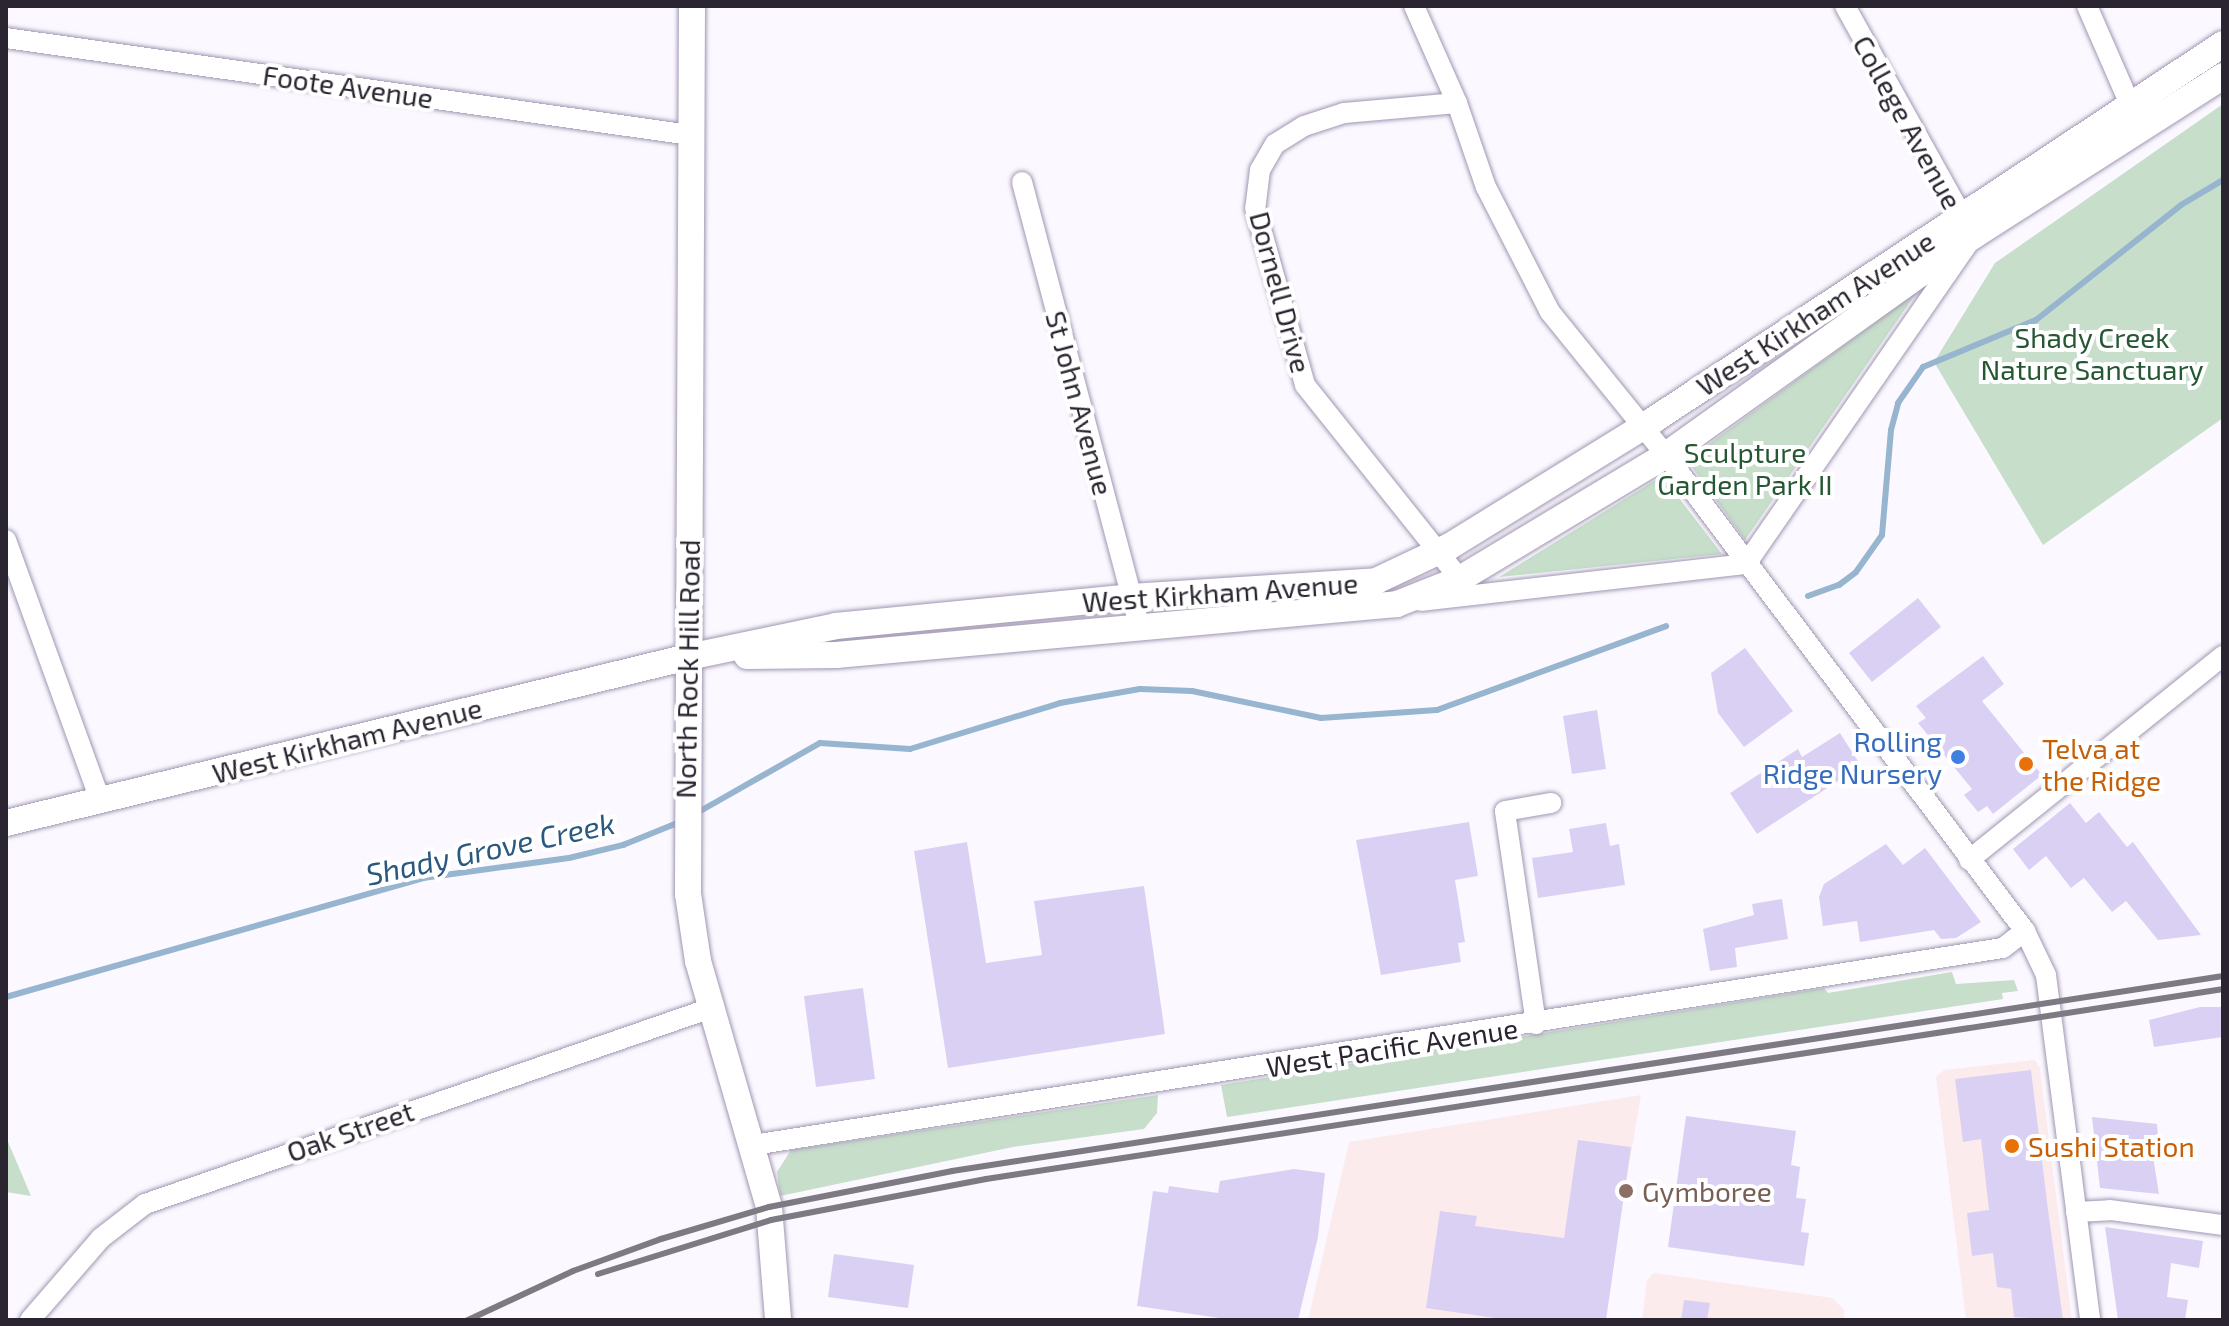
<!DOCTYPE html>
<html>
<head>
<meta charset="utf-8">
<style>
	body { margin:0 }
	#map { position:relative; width:2229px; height:1326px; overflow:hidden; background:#fbf9ff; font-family:"Exo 2",sans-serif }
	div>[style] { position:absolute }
	.commercial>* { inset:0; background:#fcebec }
	.green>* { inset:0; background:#c7decb }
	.stream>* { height:6px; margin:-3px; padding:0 3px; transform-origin:3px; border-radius:3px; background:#97b5cf }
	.building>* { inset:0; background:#dad0f4 }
	.roads { filter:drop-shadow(0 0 2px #a196b2) drop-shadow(0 0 2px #a196b2) }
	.minor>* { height:20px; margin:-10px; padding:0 10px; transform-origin:10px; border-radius:10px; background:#fff }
	.tertiary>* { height:26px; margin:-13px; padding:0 13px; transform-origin:13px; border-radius:13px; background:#fff }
	.rail>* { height:6px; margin:-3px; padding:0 3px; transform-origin:3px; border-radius:3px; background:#7e7a83 }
	.dots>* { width:22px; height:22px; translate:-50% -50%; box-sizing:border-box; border:4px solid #fff; border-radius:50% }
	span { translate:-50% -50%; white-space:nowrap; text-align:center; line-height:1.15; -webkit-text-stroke:8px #fff; paint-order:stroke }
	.street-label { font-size:28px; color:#2a2530 }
	.park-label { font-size:28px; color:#255733 }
	.shop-label { font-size:28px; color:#366cbe }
	.right { translate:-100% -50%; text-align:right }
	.food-label { font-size:28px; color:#c56008 }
	.left { translate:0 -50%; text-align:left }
	.education-label { font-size:28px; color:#785e54 }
	.water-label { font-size:30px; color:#2a587e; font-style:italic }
	.frame { position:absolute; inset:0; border:8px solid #2a2530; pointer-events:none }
</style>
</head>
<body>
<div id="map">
	<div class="commercial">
		<i style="clip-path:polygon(2035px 1060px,2040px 1068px,2072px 1320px,1966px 1320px,1936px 1077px,1944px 1070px)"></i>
		<i style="clip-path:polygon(1641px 1095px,1603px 1320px,1308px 1320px,1349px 1142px)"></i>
		<i style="clip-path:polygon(1654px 1273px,1833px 1298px,1844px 1310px,1844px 1320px,1642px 1320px,1647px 1280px)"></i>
	</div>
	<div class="green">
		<i style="clip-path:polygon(2223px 104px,2223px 418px,2043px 545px,1934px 362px,1995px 263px)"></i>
		<i style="clip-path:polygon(1917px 292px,1745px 540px,1687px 460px)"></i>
		<i style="clip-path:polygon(1662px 476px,1722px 554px,1499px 577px)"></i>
		<i style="clip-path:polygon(1952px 972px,1956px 984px,2014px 980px,2018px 991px,2002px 993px,2003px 999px,1227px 1117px,1221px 1085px,1824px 988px,1828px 993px)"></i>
		<i style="clip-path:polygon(1158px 1095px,1157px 1113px,1144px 1129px,1013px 1147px,780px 1196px,777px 1172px,791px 1150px)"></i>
		<i style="clip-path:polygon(6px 1137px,31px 1196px,6px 1192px)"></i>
	</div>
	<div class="stream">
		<i style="left:1808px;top:596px;width:33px;rotate:-20deg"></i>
		<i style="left:1839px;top:585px;width:21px;rotate:-37deg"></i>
		<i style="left:1856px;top:572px;width:45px;rotate:-54.9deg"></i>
		<i style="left:1882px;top:535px;width:105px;rotate:-85.1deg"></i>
		<i style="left:1891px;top:430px;width:28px;rotate:-75deg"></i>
		<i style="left:1898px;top:403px;width:44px;rotate:-55.2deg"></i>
		<i style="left:1923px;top:367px;width:122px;rotate:-22.6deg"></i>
		<i style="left:2036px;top:320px;width:185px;rotate:-38.4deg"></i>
		<i style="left:2181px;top:205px;width:49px;rotate:-30.8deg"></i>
		<i style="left:695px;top:814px;width:144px;rotate:-29.6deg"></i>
		<i style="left:820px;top:743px;width:90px;rotate:3.8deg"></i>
		<i style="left:910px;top:749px;width:157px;rotate:-17deg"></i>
		<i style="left:1060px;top:703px;width:81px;rotate:-9.9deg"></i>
		<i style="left:1140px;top:689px;width:52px;rotate:2.2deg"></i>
		<i style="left:1192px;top:691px;width:132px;rotate:11.8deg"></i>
		<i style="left:1321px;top:718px;width:116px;rotate:-3.9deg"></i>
		<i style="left:1437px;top:710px;width:244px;rotate:-20.1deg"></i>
		<i style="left:6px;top:997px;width:434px;rotate:-15.9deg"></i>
		<i style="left:423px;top:878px;width:147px;rotate:-7.8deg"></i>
		<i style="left:569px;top:858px;width:56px;rotate:-13.5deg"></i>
		<i style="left:623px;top:845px;width:64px;rotate:-22.1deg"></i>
	</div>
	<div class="building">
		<i style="clip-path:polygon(1918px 598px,1941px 627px,1872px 682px,1849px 653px)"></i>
		<i style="clip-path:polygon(1745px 648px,1793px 711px,1744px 747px,1718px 713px,1711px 673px)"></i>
		<i style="clip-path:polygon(1983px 656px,2004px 684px,1982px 701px,2042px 775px,1993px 814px,1987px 806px,1978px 812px,1964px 795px,1972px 789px,1918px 723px,1926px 718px,1916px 706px)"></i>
		<i style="clip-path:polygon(1597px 710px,1606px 769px,1572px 774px,1563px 716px)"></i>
		<i style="clip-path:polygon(1840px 733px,1861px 766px,1757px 834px,1730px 793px,1798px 749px,1802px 757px)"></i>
		<i style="clip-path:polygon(2070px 803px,2086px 823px,2099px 812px,2127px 847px,2133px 842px,2201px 935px,2158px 940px,2126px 901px,2112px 912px,2084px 878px,2071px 888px,2046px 856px,2029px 870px,2013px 849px)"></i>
		<i style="clip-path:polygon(1469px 822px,1478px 876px,1455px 880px,1465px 942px,1458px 943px,1461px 962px,1381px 975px,1356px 840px)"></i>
		<i style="clip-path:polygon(1606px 823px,1610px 846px,1619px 844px,1625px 885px,1538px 898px,1532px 858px,1573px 852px,1569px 829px)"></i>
		<i style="clip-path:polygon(967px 842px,986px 963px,1042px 955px,1034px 901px,1144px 886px,1165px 1034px,948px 1068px,914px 851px)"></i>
		<i style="clip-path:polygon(1886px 844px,1903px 865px,1925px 848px,1981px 922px,1956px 938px,1941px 939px,1934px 930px,1860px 942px,1857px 921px,1823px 926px,1819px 897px,1824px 884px)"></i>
		<i style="clip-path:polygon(1782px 899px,1788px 939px,1735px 948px,1737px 967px,1710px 971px,1703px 929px,1754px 915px,1752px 904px)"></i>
		<i style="clip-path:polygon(863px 988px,875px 1079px,816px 1087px,804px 996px)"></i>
		<i style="clip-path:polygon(2200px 1007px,2223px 1007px,2223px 1037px,2154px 1047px,2149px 1020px)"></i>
		<i style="clip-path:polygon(2031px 1070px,2047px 1202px,2063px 1320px,2014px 1317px,2011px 1289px,1997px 1287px,1993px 1253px,1972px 1256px,1967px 1213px,1989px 1210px,1981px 1139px,1963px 1142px,1955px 1079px)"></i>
		<i style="clip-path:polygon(1686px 1116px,1796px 1131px,1791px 1165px,1800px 1167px,1796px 1198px,1806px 1199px,1801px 1232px,1809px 1233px,1804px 1266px,1668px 1247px)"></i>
		<i style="clip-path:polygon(2092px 1117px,2157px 1124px,2158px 1136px,2150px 1138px,2159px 1194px,2100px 1188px)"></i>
		<i style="clip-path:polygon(1578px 1140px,1631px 1147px,1606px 1320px,1509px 1320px,1426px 1308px,1440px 1211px,1477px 1216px,1475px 1226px,1564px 1238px)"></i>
		<i style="clip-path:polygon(1294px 1169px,1325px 1173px,1318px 1237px,1298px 1320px,1233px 1320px,1137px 1306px,1153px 1191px,1168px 1193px,1169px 1186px,1218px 1193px,1220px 1181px)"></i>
		<i style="clip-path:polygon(2105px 1227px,2203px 1241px,2199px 1268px,2171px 1263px,2167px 1297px,2188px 1300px,2185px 1320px,2118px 1320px)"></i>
		<i style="clip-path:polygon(834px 1254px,914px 1265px,908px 1308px,828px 1297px)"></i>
		<i style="clip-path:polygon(1684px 1300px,1710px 1303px,1707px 1320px,1681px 1320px)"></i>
	</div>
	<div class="roads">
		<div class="minor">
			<i style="left:1414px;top:6px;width:106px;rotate:66.1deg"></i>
			<i style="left:1457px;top:103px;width:89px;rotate:71deg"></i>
			<i style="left:1486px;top:187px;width:140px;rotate:62.9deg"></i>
			<i style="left:1550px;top:312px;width:184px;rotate:51deg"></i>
			<i style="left:1666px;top:455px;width:596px;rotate:52.98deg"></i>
			<i style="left:2025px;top:931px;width:49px;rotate:64.5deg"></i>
			<i style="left:2046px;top:975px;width:348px;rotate:82.7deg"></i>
			<i style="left:2087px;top:6px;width:120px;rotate:66.4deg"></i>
			<i style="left:6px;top:38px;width:691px;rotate:8.07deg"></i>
			<i style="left:1457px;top:103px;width:113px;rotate:174.9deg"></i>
			<i style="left:1344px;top:113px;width:42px;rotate:162deg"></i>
			<i style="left:1304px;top:126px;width:34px;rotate:148deg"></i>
			<i style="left:1275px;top:144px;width:30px;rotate:120deg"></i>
			<i style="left:1260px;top:170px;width:38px;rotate:97deg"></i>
			<i style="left:1255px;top:208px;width:184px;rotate:74.2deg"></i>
			<i style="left:1305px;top:385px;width:248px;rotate:51.4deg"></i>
			<i style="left:1022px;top:182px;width:457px;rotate:75.2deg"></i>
			<i style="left:6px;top:540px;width:279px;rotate:70.1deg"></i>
			<i style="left:1421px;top:601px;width:327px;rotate:-6.5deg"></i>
			<i style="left:1746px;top:564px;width:399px;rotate:-55.3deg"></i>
			<i style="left:1973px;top:236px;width:263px;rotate:-119.1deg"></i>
			<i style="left:1969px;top:860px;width:326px;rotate:-38.8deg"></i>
			<i style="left:1536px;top:1024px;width:215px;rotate:-98.3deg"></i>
			<i style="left:1505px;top:811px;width:47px;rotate:-9.9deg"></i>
			<i style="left:753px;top:1145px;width:1265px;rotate:-8.96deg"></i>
			<i style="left:2003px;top:948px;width:28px;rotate:-38deg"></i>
			<i style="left:2076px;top:1212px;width:34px;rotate:-3deg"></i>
			<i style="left:2110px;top:1210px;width:114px;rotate:7.6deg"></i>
			<i style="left:30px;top:1320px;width:108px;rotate:-49.1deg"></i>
			<i style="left:101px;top:1238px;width:56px;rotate:-37.7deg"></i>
			<i style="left:145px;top:1204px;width:599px;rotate:-19.1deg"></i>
		</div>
		<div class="tertiary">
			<i style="left:692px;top:6px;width:888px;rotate:90.26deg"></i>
			<i style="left:688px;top:894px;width:68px;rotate:81.5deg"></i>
			<i style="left:698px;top:961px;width:256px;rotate:73.9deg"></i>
			<i style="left:769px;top:1207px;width:113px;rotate:85.4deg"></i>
			<i style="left:747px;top:656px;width:89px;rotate:-0.6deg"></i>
			<i style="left:836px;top:655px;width:563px;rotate:-5.19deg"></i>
			<i style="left:1397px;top:604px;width:68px;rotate:-21.6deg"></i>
			<i style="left:1460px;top:579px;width:240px;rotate:-31deg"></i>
			<i style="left:1666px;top:455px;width:377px;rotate:-35.5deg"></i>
			<i style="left:1973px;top:236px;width:297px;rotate:-32.6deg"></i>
			<i style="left:6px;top:823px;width:702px;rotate:-13.68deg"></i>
			<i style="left:688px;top:657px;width:151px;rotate:-11.8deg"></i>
			<i style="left:836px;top:626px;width:296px;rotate:-5.6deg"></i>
			<i style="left:1131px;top:597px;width:246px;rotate:-3.7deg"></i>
			<i style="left:1376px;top:581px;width:82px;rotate:-25.3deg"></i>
			<i style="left:1450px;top:546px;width:238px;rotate:-31.7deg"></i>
			<i style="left:1652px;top:421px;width:684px;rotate:-33.43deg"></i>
		</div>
	</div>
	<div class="rail">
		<i style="left:598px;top:1274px;width:181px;rotate:-17.3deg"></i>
		<i style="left:771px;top:1220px;width:219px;rotate:-10.8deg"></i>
		<i style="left:986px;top:1179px;width:1252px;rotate:-8.73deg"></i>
		<i style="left:468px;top:1320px;width:116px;rotate:-25deg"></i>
		<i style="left:573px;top:1271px;width:94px;rotate:-20deg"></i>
		<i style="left:661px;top:1239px;width:113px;rotate:-16.5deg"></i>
		<i style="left:769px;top:1207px;width:187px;rotate:-11.1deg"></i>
		<i style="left:952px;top:1171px;width:1286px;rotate:-8.72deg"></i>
	</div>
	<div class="dots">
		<i style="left:1958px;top:757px;background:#3f7fe0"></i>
		<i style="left:2026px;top:764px;background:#e8710a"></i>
		<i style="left:2012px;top:1146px;background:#e8710a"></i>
		<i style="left:1626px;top:1191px;background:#8d6e63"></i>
	</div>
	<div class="street-label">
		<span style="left:348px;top:86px;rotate:8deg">Foote Avenue</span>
		<span style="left:1908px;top:122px;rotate:61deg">College Avenue</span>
		<span style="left:1281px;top:292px;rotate:75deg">Dornell Drive</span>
		<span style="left:1815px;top:313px;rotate:-33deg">West Kirkham Avenue</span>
		<span style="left:1080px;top:403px;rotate:75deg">St John Avenue</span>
		<span style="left:1220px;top:592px;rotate:-4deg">West Kirkham Avenue</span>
		<span style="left:687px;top:669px;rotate:-89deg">North Rock Hill Road</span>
		<span style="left:347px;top:740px;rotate:-14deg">West Kirkham Avenue</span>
		<span style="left:1392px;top:1047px;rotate:-9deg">West Pacific Avenue</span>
		<span style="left:350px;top:1131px;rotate:-19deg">Oak Street</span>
	</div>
	<div class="park-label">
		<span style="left:2092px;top:353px">Shady Creek<br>Nature Sanctuary</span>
		<span style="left:1745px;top:468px">Sculpture<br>Garden Park II</span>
	</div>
	<div class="shop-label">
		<span class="right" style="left:1942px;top:757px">Rolling<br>Ridge Nursery</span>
	</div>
	<div class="food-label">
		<span class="left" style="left:2042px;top:764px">Telva at<br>the Ridge</span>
		<span class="left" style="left:2028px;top:1146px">Sushi Station</span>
	</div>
	<div class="education-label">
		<span class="left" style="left:1642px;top:1191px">Gymboree</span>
	</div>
	<div class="water-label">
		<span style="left:490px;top:848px;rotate:-12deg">Shady Grove Creek</span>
	</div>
	<div class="frame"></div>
</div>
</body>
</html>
